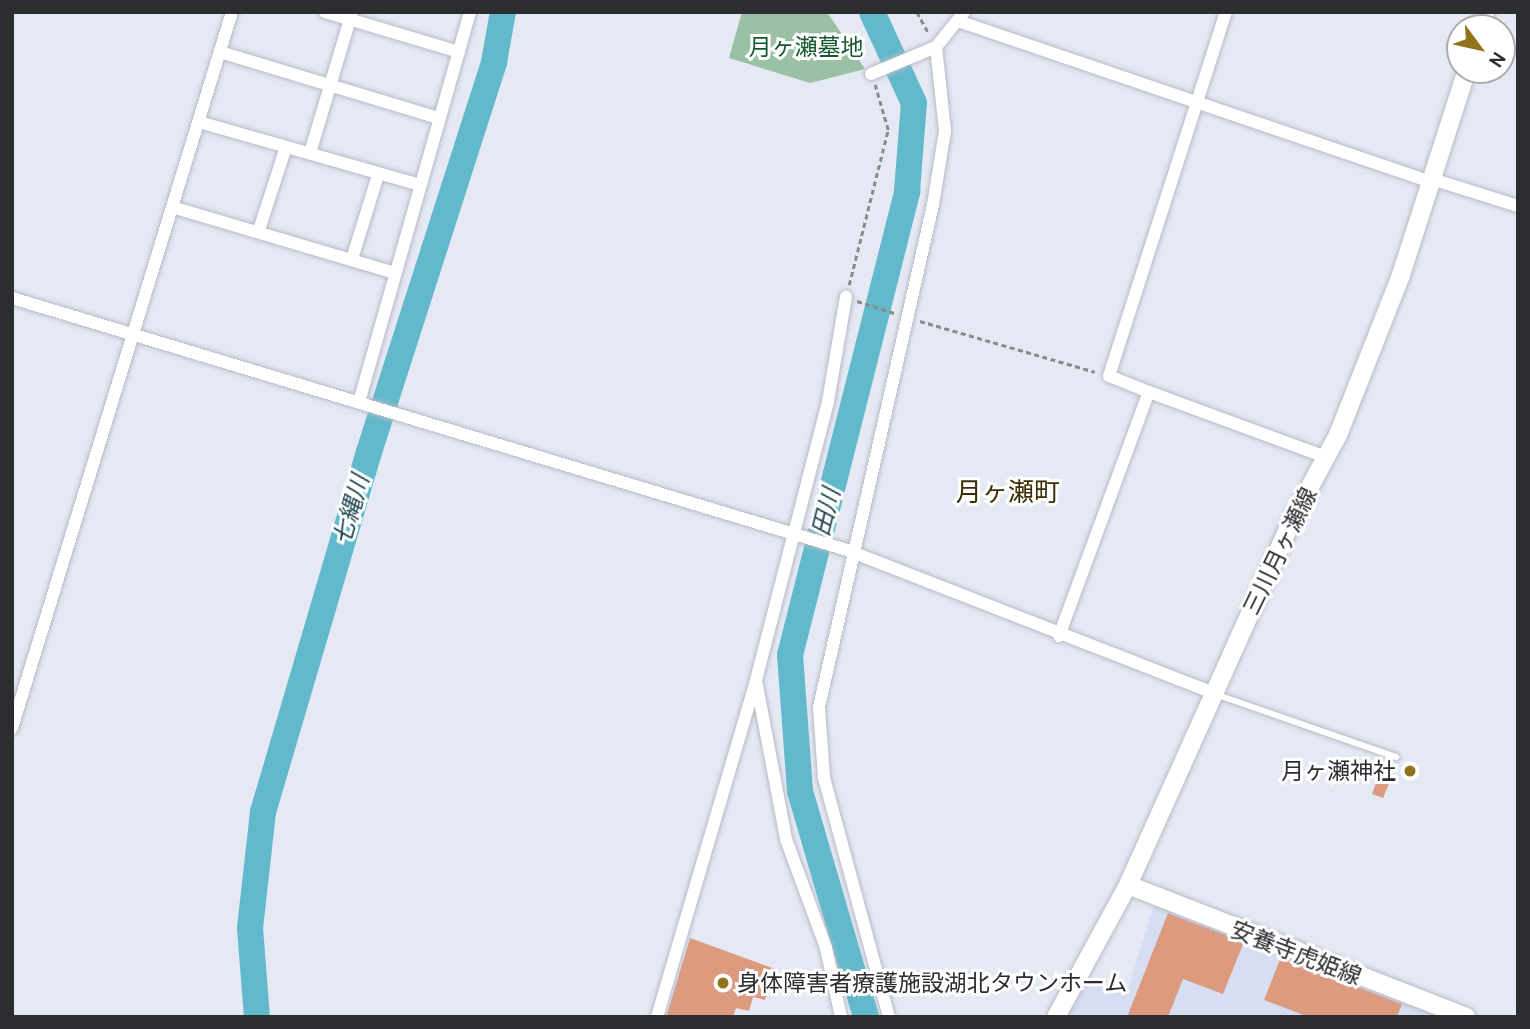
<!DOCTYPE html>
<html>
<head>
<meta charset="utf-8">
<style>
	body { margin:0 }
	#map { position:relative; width:1530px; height:1029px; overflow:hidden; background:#e5e9f4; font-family:Cabin,"Noto Sans JP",sans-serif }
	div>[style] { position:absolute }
	.built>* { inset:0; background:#d7def1 }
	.green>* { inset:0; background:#9ac1a4 }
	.river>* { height:26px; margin:-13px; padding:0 13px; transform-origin:13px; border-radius:13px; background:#63b9cc }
	.building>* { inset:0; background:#dc9b7f }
	.path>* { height:2.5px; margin-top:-1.25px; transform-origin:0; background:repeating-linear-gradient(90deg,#888b92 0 5px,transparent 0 8.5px) }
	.roads { filter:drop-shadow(0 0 2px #b7bbc6) drop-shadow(0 0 2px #b7bbc6) }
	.service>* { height:6px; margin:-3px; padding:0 3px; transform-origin:3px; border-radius:3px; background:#fff }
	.minor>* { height:12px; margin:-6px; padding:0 6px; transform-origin:6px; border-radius:6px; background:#fff }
	.secondary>* { height:18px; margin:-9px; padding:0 9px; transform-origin:9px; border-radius:9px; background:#fff }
	.dots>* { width:19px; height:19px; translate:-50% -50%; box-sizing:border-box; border:4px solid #fff; border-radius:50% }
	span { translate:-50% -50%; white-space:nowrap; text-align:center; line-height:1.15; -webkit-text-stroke:6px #fff; paint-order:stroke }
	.park-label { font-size:23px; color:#155830 }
	.street-label { font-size:23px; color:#2b2d31 }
	.poi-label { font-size:23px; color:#2b2d31 }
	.right { translate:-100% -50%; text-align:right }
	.left { translate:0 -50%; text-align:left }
	.water-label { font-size:24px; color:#1f474f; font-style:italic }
	.quarter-label { font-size:26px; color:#3c2d02 }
	.frame { position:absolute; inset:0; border:14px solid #2b2d31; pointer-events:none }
	.north { position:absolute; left:1446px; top:14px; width:70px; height:70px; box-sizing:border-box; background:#fff; border:2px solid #aaabad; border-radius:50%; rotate:123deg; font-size:19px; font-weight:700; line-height:28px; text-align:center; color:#2b2d31 }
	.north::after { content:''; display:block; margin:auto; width:24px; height:32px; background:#93731a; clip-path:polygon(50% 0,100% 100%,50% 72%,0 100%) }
</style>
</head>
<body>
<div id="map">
	<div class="built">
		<i style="clip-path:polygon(1155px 901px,1462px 1017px,1061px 1017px,1084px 978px,1127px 992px)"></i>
	</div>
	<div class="green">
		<i style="clip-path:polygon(742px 12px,827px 12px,865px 69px,810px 83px,729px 58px)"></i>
	</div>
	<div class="river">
		<i style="left:257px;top:1017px;width:89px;rotate:-94.5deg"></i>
		<i style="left:250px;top:928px;width:117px;rotate:-83.6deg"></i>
		<i style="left:263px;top:812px;width:375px;rotate:-73.6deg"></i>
		<i style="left:369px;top:452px;width:410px;rotate:-72.2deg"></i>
		<i style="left:494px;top:62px;width:51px;rotate:-79.8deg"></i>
		<i style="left:866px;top:1017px;width:235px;rotate:-106.3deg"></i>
		<i style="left:800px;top:791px;width:136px;rotate:-94.2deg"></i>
		<i style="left:790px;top:655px;width:479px;rotate:-75.8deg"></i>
		<i style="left:907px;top:191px;width:88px;rotate:-85.5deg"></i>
		<i style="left:914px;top:103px;width:100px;rotate:-114.8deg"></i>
	</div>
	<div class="building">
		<i style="clip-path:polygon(1381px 769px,1393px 774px,1383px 798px,1372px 794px)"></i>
		<i style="clip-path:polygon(1168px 913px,1244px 942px,1223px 994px,1183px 979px,1168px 1017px,1127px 1017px)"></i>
		<i style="clip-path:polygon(690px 938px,775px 969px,765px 1000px,753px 997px,749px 1011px,736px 1008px,733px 1017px,666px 1017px)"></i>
		<i style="clip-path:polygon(1281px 957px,1402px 1004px,1397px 1017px,1309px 1017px,1264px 1000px)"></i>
	</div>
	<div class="path">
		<i style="left:917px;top:12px;width:25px;rotate:61deg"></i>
		<i style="left:849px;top:285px;width:160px;rotate:-75.9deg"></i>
		<i style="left:888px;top:130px;width:47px;rotate:-106.1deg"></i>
		<i style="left:857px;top:301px;width:39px;rotate:18deg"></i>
		<i style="left:920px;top:321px;width:182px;rotate:16.2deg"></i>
	</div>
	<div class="roads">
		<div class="service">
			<i style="left:1215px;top:694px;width:192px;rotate:19.2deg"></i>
		</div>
		<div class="minor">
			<i style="left:325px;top:12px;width:140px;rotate:16.6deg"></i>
			<i style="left:961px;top:22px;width:496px;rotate:18.8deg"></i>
			<i style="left:220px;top:52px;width:229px;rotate:16.8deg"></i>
			<i style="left:871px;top:74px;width:70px;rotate:-22.6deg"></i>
			<i style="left:936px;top:47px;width:45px;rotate:-51.3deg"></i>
			<i style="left:199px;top:122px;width:230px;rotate:15.9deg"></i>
			<i style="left:310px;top:153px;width:147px;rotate:-73.4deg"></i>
			<i style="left:1432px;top:179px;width:90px;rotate:17.4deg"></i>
			<i style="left:172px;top:207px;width:229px;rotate:16.5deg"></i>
			<i style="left:259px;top:230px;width:87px;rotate:-72deg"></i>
			<i style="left:352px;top:259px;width:88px;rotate:-72.8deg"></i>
			<i style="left:12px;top:298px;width:872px;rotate:16.79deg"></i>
			<i style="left:847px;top:550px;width:394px;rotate:21.3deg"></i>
			<i style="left:1149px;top:392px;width:189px;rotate:20.2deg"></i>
			<i style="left:359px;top:402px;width:405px;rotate:-74.1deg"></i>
			<i style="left:1059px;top:636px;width:260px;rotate:-69.8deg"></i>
			<i style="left:1149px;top:392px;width:43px;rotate:-158.2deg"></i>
			<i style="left:1109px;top:376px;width:382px;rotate:-72.2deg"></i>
			<i style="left:12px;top:728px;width:749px;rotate:-72.92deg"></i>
			<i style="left:657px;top:1017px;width:348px;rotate:-73.6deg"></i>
			<i style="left:841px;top:1017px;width:71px;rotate:-102.3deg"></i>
			<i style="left:826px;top:948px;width:116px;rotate:-110.2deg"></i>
			<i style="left:786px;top:839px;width:162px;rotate:-100.7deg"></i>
			<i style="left:756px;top:680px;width:288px;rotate:-75.5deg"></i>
			<i style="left:828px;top:401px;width:106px;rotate:-80.2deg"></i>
			<i style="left:889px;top:1017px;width:249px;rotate:-105.2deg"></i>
			<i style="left:824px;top:777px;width:70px;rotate:-94.1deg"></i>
			<i style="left:819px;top:707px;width:515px;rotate:-77.21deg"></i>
			<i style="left:933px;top:205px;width:75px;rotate:-80.8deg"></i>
			<i style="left:945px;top:131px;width:84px;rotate:-96.1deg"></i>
		</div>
		<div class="secondary">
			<i style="left:1480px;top:28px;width:17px;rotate:-73deg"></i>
			<i style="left:1128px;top:885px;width:363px;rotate:21.3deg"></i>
			<i style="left:1056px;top:1017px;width:150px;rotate:-61.4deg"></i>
			<i style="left:1128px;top:885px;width:400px;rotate:-65.8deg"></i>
			<i style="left:1292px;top:520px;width:97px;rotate:-61.6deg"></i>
			<i style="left:1338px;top:435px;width:172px;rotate:-68.5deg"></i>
			<i style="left:1401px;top:275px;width:215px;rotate:-72.2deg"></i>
		</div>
	</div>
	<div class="dots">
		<i style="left:1410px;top:771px;background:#93731a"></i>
		<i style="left:723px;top:983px;background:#93731a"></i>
	</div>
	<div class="park-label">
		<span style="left:806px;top:47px">月ヶ瀬墓地</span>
	</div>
	<div class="street-label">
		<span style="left:1280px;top:551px;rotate:-64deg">三川月ヶ瀬線</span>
		<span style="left:1296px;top:953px;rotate:21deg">安養寺虎姫線</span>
	</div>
	<div class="poi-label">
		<span class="right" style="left:1396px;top:771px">月ヶ瀬神社</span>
		<span class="left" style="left:737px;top:983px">身体障害者療護施設湖北タウンホーム</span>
	</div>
	<div class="water-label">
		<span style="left:351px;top:510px;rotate:-74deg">七縄川</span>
		<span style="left:826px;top:512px;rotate:-76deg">田川</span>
	</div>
	<div class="quarter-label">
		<span style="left:1008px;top:493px">月ヶ瀬町</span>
	</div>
	<div class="frame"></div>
	<div class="north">N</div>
</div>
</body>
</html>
